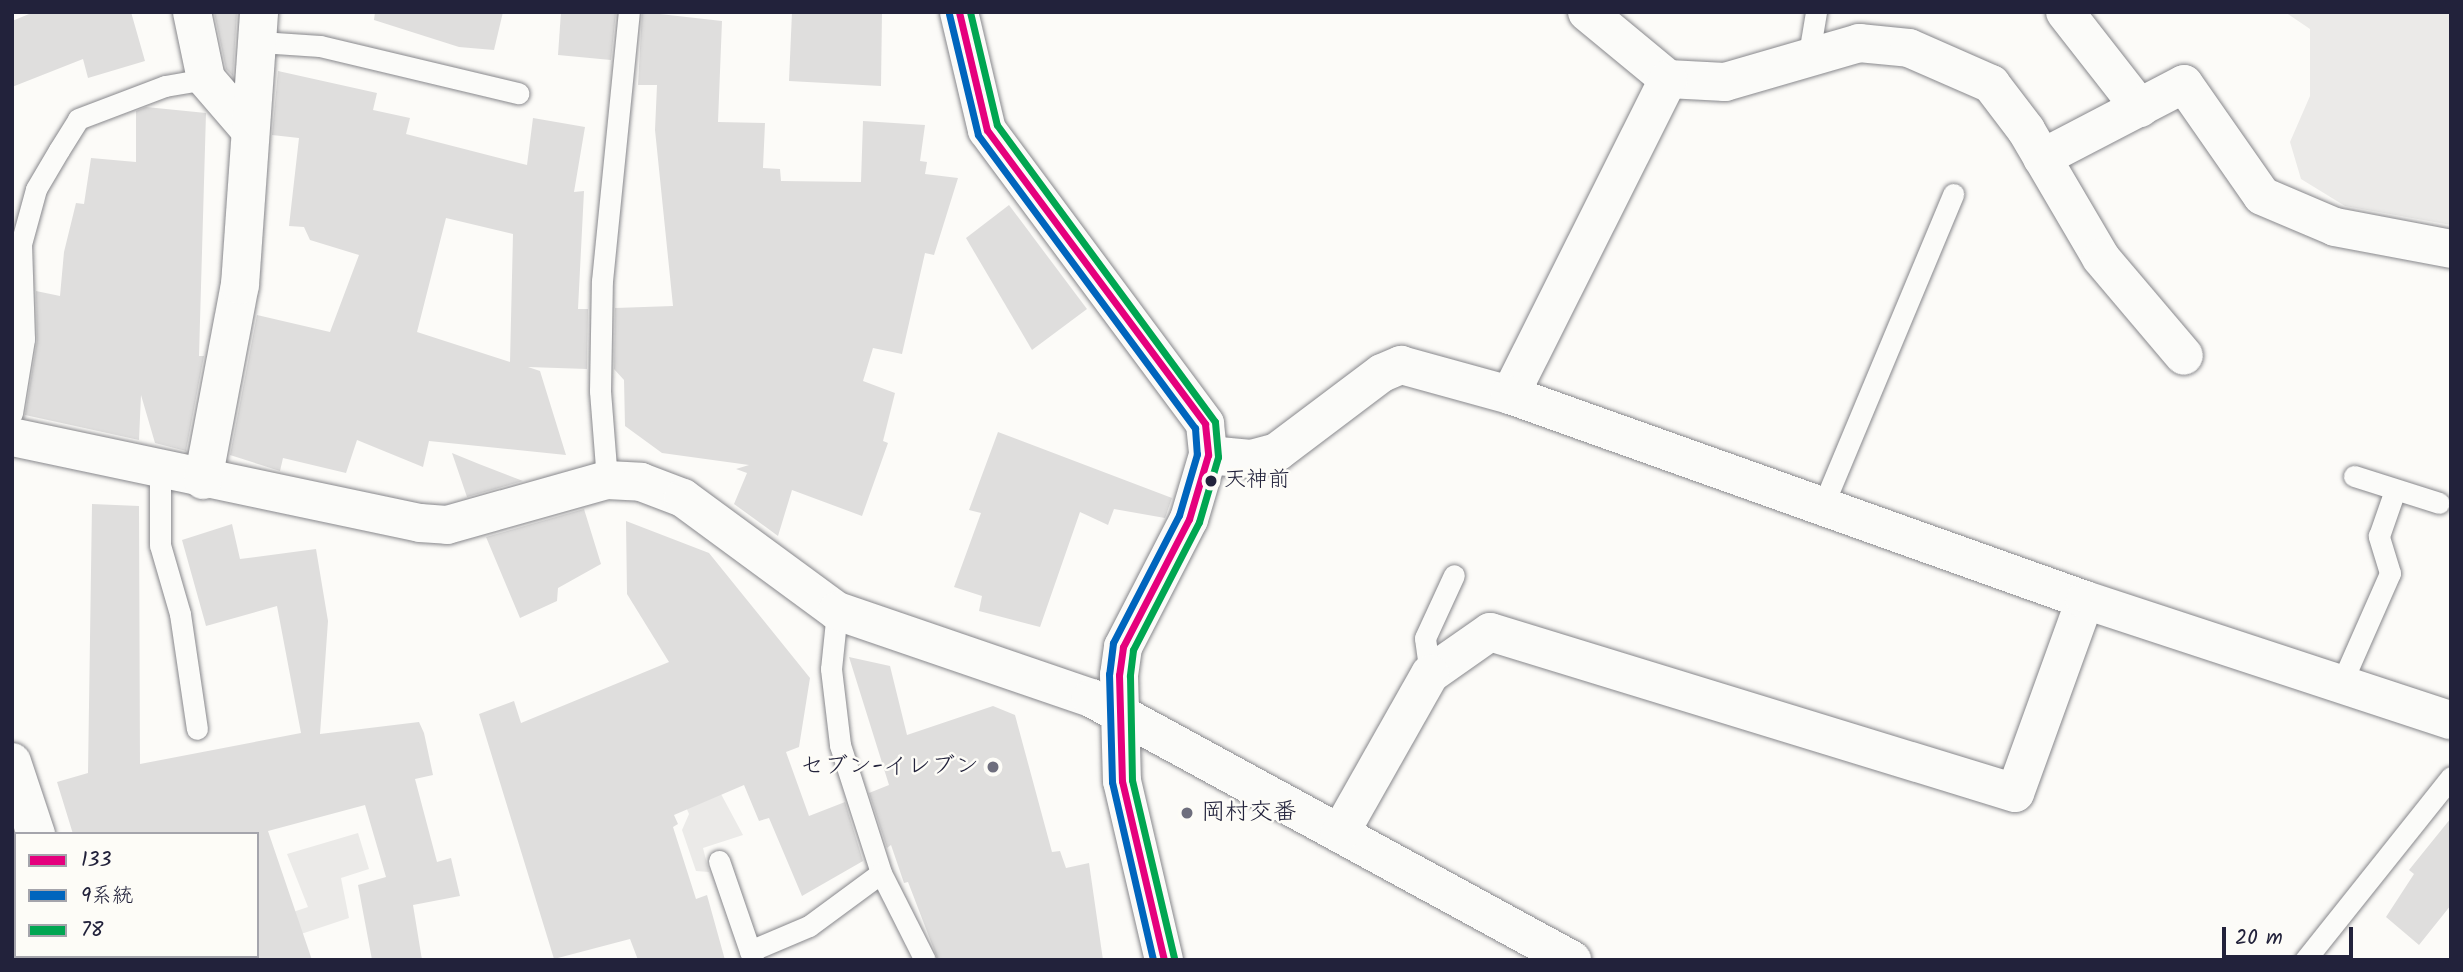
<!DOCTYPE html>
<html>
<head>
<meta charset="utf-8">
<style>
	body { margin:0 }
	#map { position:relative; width:2463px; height:972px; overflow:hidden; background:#fcfbf8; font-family:Kalam,"Klee One",sans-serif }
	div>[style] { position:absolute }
	.green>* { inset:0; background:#ebeae8 }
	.building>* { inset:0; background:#dfdedd }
	.roads { filter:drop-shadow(0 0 2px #88888c) drop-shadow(0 0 2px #88888c) }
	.service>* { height:21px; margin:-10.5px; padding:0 10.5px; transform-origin:10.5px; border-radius:10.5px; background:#fbfbf9 }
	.minor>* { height:38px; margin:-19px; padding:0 19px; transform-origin:19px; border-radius:19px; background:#fbfbf9 }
	.bus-1>* { height:7px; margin:-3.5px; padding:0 3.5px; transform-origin:3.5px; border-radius:3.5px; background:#e5007d }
	.bus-2>* { height:7px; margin:-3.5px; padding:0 3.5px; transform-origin:3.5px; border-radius:3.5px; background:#0065bd }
	.bus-3>* { height:7px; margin:-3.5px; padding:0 3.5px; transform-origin:3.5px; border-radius:3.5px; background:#00a651 }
	.dots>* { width:19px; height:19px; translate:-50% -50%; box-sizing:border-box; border:4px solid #fdfcf7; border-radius:50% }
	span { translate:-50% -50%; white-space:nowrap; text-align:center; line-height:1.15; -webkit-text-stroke:5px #fdfcf7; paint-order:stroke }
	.bus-label { font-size:22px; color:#22223b }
	.left { translate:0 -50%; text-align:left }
	.poi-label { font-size:24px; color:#22223b }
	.right { translate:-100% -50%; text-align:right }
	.frame { position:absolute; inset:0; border:14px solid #22223b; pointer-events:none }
	.legend { position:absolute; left:14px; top:832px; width:245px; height:126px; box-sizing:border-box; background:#fdfcf7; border:2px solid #a5a5ac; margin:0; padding:9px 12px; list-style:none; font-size:21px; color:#22223b }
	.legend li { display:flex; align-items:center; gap:14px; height:35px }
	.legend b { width:35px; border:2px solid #a5a5ac }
	.scale { position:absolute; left:2222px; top:927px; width:131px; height:32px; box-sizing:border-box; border:4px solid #22223b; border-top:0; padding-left:9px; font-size:21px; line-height:24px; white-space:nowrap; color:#22223b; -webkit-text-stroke:5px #fdfcf7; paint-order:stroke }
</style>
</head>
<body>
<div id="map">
	<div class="green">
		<i style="clip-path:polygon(2285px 12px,2451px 12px,2451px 225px,2345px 206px,2301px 179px,2290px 142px,2310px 96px,2310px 29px)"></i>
		<i style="clip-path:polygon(699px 753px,743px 835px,703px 848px,709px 872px,696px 871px,682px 830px,689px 814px,670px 770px)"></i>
		<i style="clip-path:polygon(358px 833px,369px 869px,341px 878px,349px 918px,292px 937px,287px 914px,308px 907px,287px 854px)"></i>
	</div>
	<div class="building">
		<i style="clip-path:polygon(34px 12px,131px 12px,145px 61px,88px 78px,83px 59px,12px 87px,12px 21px)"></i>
		<i style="clip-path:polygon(214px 12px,237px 12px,233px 76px,226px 69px)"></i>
		<i style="clip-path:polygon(375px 12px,503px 12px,494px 50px,459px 47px,374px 20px)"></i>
		<i style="clip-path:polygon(561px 12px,616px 12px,611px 60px,558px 55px)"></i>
		<i style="clip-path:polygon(642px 12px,722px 21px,718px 122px,765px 123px,763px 168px,780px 169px,781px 181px,861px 182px,863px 121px,925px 125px,920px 161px,927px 162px,925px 174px,958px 178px,934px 255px,925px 253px,902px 354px,873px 348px,863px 381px,895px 393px,883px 441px,888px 443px,862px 516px,792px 490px,778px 536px,734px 504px,747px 473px,736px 469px,749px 465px,662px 453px,625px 426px,624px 380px,614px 369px,615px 308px,673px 306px,655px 130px,657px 85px,638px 85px)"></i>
		<i style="clip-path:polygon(792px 12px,882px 12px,881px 86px,789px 81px)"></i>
		<i style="clip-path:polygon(evenodd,278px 71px,377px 93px,373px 110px,410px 118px,406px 134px,527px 165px,533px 118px,585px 127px,574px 192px,584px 191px,578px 309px,588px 309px,587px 369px,528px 367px,540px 371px,566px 455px,429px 441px,423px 467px,357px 440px,346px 473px,283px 458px,280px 471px,230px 455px,257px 315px,330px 332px,359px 255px,310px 240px,304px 227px,289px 226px,299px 138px,272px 135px,278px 71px,446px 218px,513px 234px,510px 362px,417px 332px,446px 218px)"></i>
		<i style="clip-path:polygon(146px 107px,206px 113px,199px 356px,204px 356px,186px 451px,155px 443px,141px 395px,139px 440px,25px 415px,37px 341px,36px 291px,60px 296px,64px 252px,76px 203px,84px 204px,91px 158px,136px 162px,136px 111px)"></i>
		<i style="clip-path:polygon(1009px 205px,1087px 309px,1032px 350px,966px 238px)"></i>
		<i style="clip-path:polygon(998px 432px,1172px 498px,1165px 518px,1114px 509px,1108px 525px,1080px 512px,1040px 627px,979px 611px,982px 596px,954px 587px,981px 513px,969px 510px)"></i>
		<i style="clip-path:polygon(452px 453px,479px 464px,523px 481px,467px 497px)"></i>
		<i style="clip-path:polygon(92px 504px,139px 506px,140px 764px,301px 733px,277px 606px,206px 626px,182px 540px,232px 524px,240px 559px,316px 549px,328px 621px,320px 734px,419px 722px,424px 733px,433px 775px,415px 779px,437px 862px,451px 858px,460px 896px,413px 905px,422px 960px,372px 960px,358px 885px,386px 877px,365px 805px,268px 831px,312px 960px,257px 960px,257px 834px,73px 834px,57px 782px,88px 773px)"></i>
		<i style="clip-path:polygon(584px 509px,601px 564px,558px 588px,557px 601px,520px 618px,486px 537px)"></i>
		<i style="clip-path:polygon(626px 521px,709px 553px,810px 678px,799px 747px,786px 752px,809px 816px,845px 802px,863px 861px,802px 896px,769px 818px,759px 821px,744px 785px,674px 815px,678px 824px,673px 827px,696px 899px,707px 895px,725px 960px,638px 960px,630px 939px,554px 959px,479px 714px,514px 701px,521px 723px,669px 662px,627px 594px)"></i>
		<i style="clip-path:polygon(849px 657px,890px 666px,907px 735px,993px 706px,1015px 715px,1052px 852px,1060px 851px,1066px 868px,1089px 863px,1103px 960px,938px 960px,908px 882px,904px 883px,891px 845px,887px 848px,869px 793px,889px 785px)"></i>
		<i style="clip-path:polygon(2451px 818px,2451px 905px,2419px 945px,2386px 917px,2414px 874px,2409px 870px)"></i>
	</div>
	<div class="roads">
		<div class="service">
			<i style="left:260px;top:42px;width:60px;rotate:3.8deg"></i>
			<i style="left:320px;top:46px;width:204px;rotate:13.4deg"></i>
			<i style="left:1808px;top:60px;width:49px;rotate:-80.5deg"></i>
			<i style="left:12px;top:413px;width:75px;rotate:-80.8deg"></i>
			<i style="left:24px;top:339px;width:95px;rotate:-91.8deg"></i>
			<i style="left:21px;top:244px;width:57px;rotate:-74.7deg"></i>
			<i style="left:36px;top:189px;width:45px;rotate:-59.5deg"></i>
			<i style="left:59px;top:150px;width:36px;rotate:-58deg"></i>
			<i style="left:78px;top:119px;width:93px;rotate:-20.8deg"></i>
			<i style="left:165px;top:86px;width:42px;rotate:-9.7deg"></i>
			<i style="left:160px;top:470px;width:75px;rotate:90deg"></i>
			<i style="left:160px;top:545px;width:72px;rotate:73.8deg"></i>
			<i style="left:180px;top:614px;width:116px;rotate:81.6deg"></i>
			<i style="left:2354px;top:476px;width:89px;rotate:17.6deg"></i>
			<i style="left:607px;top:480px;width:89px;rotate:-94.5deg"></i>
			<i style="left:600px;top:391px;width:110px;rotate:-89deg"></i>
			<i style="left:602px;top:281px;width:270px;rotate:-84.3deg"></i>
			<i style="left:1824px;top:503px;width:335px;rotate:-67.3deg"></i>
			<i style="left:837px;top:611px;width:58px;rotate:95.9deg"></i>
			<i style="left:831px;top:669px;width:77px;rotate:83.2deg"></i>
			<i style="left:840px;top:745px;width:134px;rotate:72.2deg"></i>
			<i style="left:881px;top:873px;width:97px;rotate:63.2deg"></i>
			<i style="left:1430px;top:674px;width:36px;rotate:-98deg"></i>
			<i style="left:1425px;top:638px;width:69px;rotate:-65.3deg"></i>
			<i style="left:2342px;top:682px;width:119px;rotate:-66.2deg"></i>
			<i style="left:2390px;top:573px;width:39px;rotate:-107deg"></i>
			<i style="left:2379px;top:536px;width:49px;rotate:-70.8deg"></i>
			<i style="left:719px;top:861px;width:105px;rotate:71deg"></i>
			<i style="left:750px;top:951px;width:64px;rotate:-23deg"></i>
			<i style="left:809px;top:926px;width:89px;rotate:-36.4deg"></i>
			<i style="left:2305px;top:960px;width:234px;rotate:-51.4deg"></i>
		</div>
		<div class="minor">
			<i style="left:192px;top:12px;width:68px;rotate:78.2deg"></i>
			<i style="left:206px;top:79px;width:67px;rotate:49.2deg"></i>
			<i style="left:959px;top:12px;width:121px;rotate:76.7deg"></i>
			<i style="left:987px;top:130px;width:366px;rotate:53.4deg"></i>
			<i style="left:1205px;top:424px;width:31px;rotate:84deg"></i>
			<i style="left:1208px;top:455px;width:67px;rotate:106.5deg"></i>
			<i style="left:1189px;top:519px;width:144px;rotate:117.3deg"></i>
			<i style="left:1123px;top:647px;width:28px;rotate:98deg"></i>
			<i style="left:1119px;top:675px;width:106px;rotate:88.4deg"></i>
			<i style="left:1122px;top:781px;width:184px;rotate:76.8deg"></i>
			<i style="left:1587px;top:12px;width:105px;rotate:39.6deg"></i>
			<i style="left:1668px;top:79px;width:57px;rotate:3deg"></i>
			<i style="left:1725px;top:82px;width:140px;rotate:-16.2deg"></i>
			<i style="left:1859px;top:43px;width:50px;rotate:5.7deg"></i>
			<i style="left:1909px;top:48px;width:90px;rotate:23.7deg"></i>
			<i style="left:1991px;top:84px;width:58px;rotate:52.7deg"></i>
			<i style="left:2026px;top:130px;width:148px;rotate:59.6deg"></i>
			<i style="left:2101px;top:258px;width:128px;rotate:49.7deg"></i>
			<i style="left:2065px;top:12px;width:122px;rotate:52deg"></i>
			<i style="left:2042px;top:158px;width:160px;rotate:-27.5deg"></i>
			<i style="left:2184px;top:84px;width:136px;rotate:55.1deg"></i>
			<i style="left:2262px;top:196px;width:79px;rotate:23deg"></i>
			<i style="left:2335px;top:227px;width:118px;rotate:10.7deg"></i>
			<i style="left:1510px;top:395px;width:353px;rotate:-63.4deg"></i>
			<i style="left:12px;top:437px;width:417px;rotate:11.9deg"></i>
			<i style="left:420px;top:523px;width:27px;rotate:4deg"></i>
			<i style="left:447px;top:525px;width:166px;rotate:-15.7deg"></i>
			<i style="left:607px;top:480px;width:34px;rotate:3deg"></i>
			<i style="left:641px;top:482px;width:45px;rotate:20.9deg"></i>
			<i style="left:683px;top:498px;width:191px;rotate:36.3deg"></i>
			<i style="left:837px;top:611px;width:268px;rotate:18.9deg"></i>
			<i style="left:1091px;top:698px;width:548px;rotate:28.58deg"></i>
			<i style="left:1208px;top:455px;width:43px;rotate:5.3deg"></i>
			<i style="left:1251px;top:459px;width:27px;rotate:-15deg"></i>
			<i style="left:1277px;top:452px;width:131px;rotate:-37deg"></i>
			<i style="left:1382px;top:373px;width:21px;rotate:-23deg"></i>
			<i style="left:1401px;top:365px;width:113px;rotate:15.4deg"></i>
			<i style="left:1510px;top:395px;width:610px;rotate:19.62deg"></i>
			<i style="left:2085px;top:600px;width:205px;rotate:109.9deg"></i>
			<i style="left:2015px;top:793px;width:549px;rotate:-162.95deg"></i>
			<i style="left:1490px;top:632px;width:73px;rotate:145deg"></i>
			<i style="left:1430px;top:674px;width:183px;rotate:119.5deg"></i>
			<i style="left:203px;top:480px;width:198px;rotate:-79.3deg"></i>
			<i style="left:240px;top:285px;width:274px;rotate:-86deg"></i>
			<i style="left:2085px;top:600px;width:385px;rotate:18.2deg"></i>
			<i style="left:12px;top:762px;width:76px;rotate:71.6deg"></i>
			<i style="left:79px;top:956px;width:4px;rotate:76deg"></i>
		</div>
	</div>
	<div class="bus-1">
		<i style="left:959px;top:12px;width:121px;rotate:76.7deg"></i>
		<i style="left:987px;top:130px;width:366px;rotate:53.4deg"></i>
		<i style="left:1205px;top:424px;width:31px;rotate:84deg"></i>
		<i style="left:1208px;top:455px;width:67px;rotate:106.5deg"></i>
		<i style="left:1189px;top:519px;width:144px;rotate:117.3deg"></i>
		<i style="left:1123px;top:647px;width:28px;rotate:98deg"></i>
		<i style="left:1119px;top:675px;width:106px;rotate:88.4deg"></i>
		<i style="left:1122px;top:781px;width:184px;rotate:76.8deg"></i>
	</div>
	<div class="bus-2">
		<i style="left:949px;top:14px;width:124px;rotate:76.5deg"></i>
		<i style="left:978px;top:135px;width:365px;rotate:53.5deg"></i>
		<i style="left:1195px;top:428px;width:26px;rotate:86deg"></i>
		<i style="left:1197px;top:454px;width:64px;rotate:106.4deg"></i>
		<i style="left:1179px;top:515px;width:144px;rotate:117.3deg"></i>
		<i style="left:1113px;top:643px;width:31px;rotate:97deg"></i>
		<i style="left:1109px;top:674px;width:108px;rotate:88.4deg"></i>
		<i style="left:1112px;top:782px;width:183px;rotate:77deg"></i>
	</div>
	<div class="bus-3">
		<i style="left:970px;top:12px;width:116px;rotate:76.6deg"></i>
		<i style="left:997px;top:125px;width:368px;rotate:53.7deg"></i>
		<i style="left:1215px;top:422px;width:35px;rotate:85deg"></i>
		<i style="left:1218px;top:457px;width:68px;rotate:106.3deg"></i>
		<i style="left:1199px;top:522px;width:144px;rotate:117.3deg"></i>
		<i style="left:1133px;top:650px;width:26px;rotate:97deg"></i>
		<i style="left:1130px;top:676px;width:104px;rotate:88.9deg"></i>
		<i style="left:1132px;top:780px;width:183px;rotate:76.7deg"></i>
	</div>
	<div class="dots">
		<i style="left:1211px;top:481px;background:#22223b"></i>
		<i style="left:993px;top:767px;background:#6e6e7d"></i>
		<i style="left:1187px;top:813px;background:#6e6e7d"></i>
	</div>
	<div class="bus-label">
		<span class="left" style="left:1224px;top:481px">天神前</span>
	</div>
	<div class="poi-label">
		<span class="right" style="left:979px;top:767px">セブン-イレブン</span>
		<span class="left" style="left:1201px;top:813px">岡村交番</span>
	</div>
	<div class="frame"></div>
	<ul class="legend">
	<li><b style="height:9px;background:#e5007d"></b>133</li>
	<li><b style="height:9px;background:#0065bd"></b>9系統</li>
	<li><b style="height:9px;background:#00a651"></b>78</li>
	</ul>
	<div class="scale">20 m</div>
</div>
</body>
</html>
